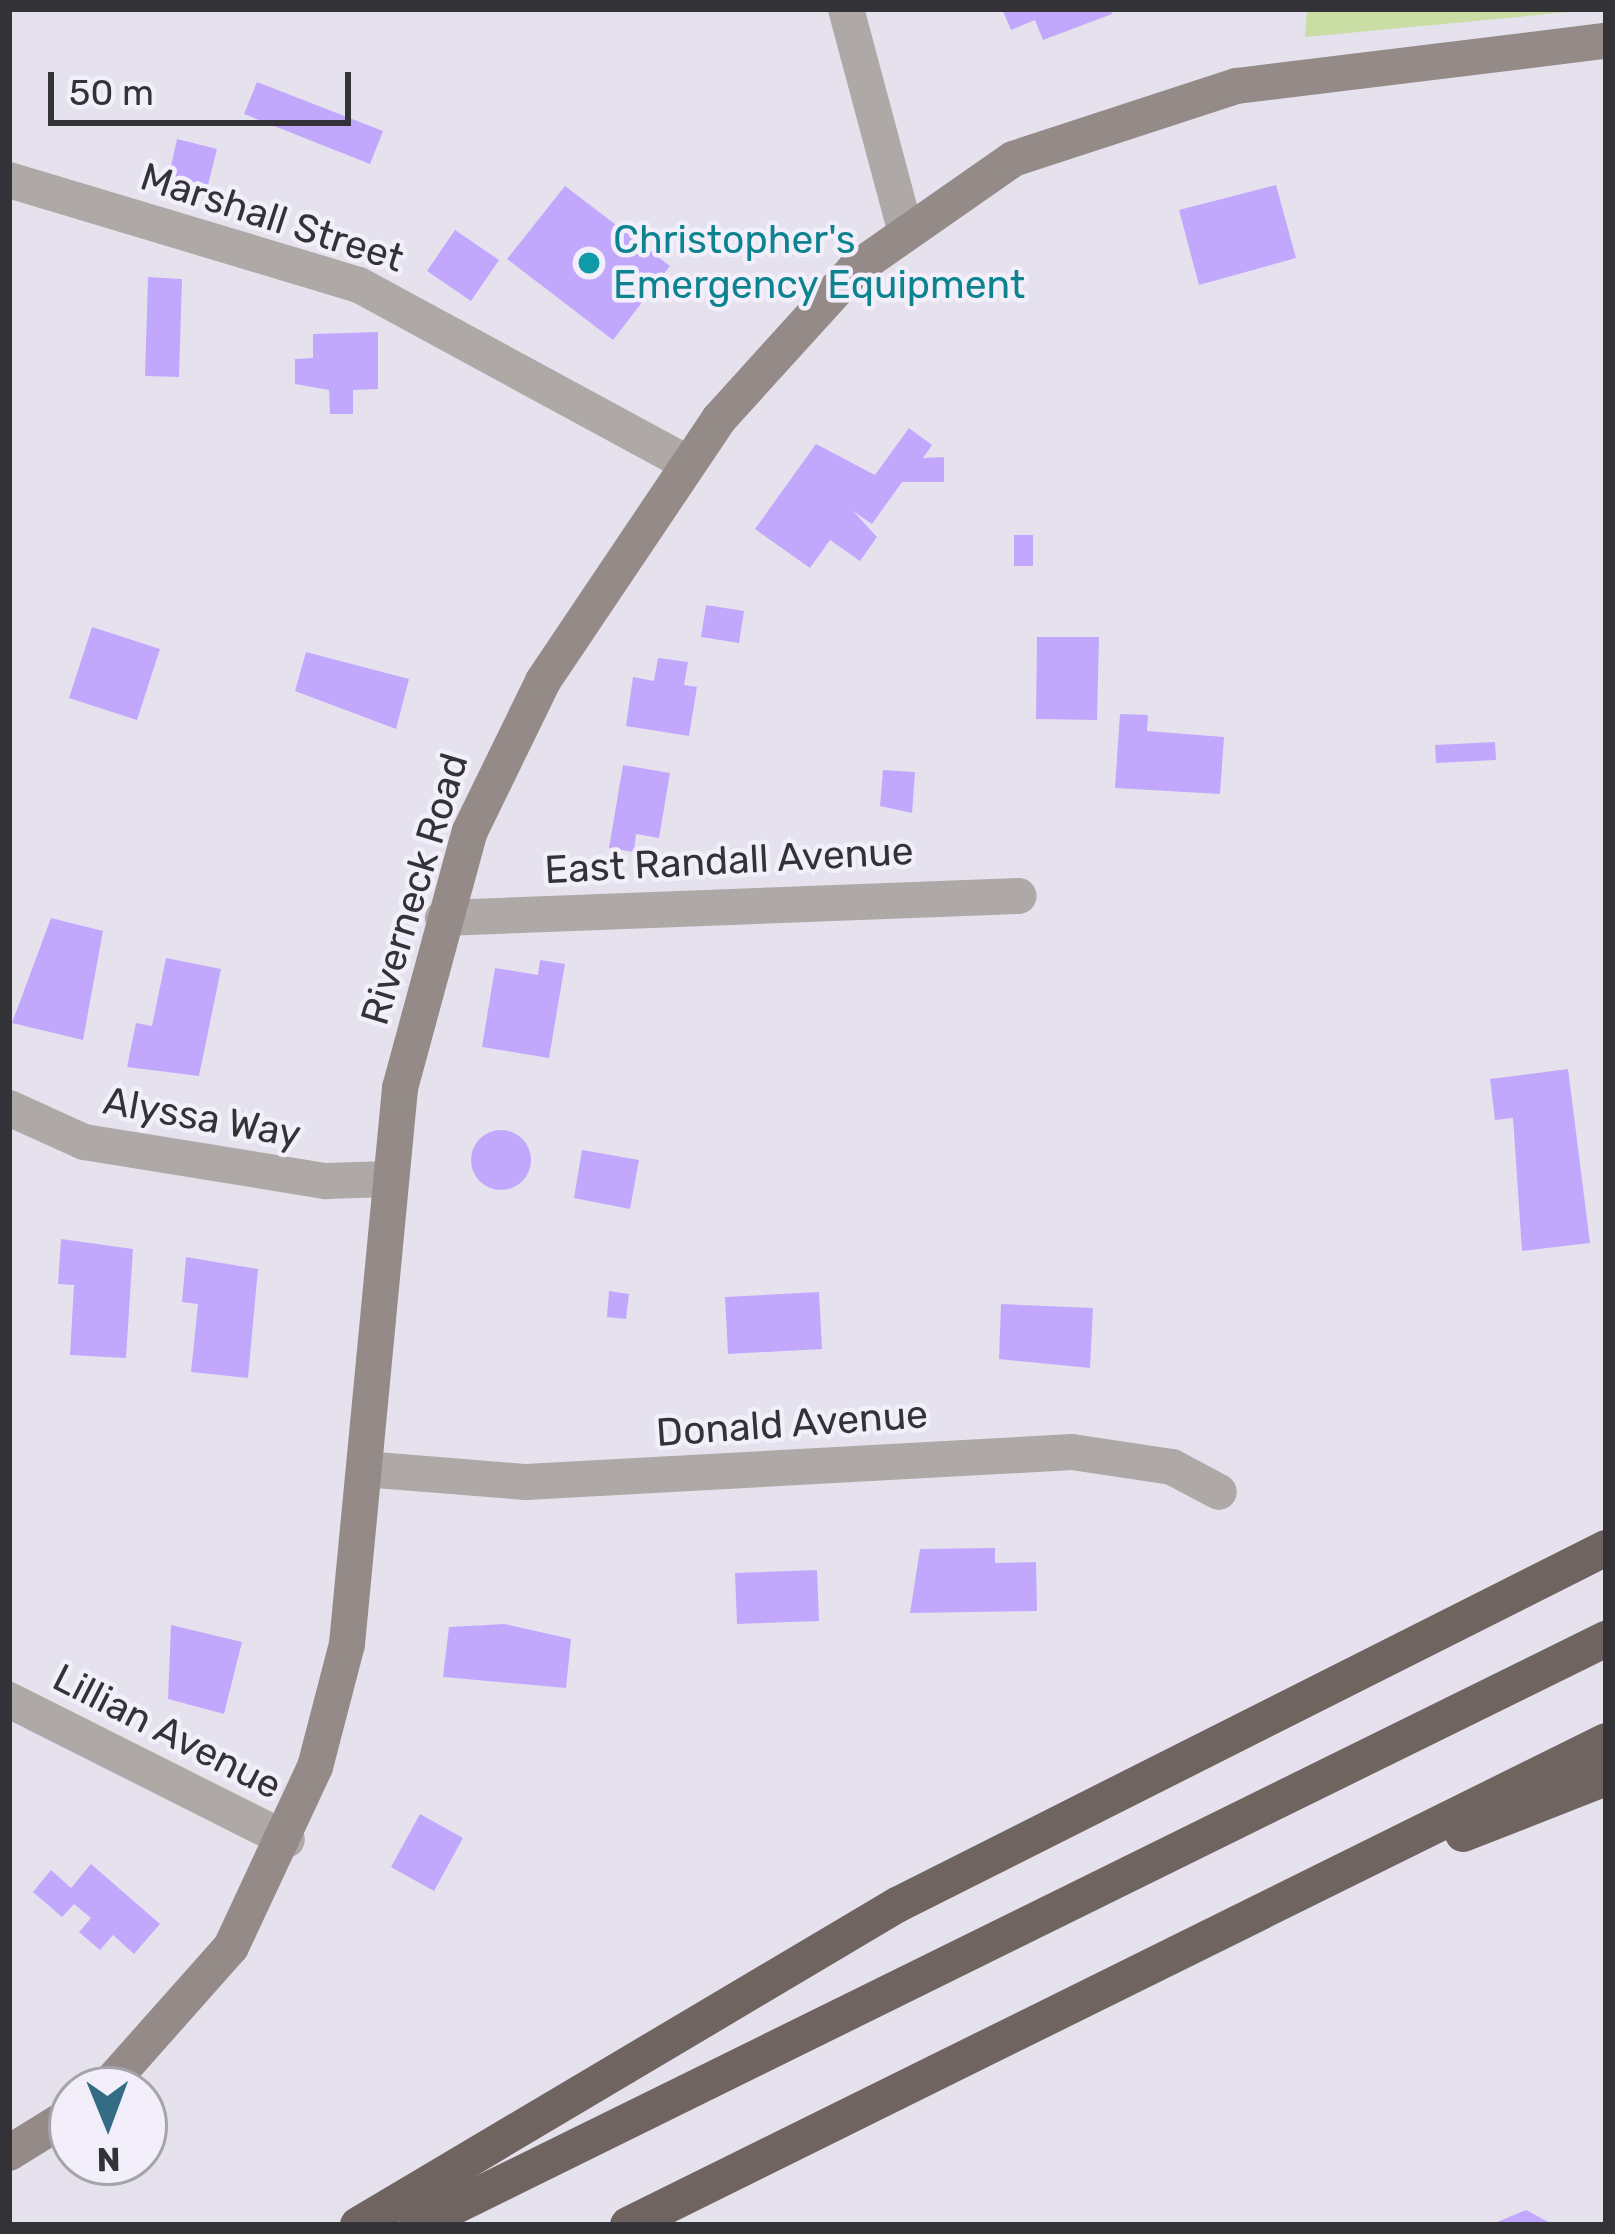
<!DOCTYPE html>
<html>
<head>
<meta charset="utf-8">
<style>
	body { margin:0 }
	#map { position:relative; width:1615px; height:2234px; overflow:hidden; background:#e5e2ee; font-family:Rubik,sans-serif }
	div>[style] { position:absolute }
	.green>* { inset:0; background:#c9dda5 }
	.building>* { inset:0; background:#c2a8fd }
	.round { border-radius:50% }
	.minor>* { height:36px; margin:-18px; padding:0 18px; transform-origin:18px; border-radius:18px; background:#aea8a6 }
	.secondary>* { height:36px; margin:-18px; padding:0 18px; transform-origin:18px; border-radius:18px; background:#948b88 }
	.motorway>* { height:36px; margin:-18px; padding:0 18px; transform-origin:18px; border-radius:18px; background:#706460 }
	.dots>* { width:33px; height:33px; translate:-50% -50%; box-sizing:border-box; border:6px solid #f2effb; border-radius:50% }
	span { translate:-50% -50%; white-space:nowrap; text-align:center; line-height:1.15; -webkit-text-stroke:9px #f2effb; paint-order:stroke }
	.street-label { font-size:39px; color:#333236 }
	.culture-label { font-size:39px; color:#0d838f }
	.left { translate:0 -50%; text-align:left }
	.frame { position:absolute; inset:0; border:12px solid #333236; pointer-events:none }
	.north { position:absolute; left:48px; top:2066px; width:120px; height:120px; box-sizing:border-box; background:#f2effb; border:3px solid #a6a3ac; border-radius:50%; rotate:179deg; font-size:33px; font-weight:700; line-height:48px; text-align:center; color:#333236 }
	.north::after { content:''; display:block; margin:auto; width:42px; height:54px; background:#346c86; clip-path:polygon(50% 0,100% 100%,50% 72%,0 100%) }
	.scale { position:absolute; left:48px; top:72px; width:303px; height:54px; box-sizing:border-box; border:6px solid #333236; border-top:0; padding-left:15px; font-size:36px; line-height:42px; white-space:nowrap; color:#333236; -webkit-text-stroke:9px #f2effb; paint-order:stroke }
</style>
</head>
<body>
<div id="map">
	<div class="green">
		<i style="clip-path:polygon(1307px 9px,1602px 9px,1305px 37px)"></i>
	</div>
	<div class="building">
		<i style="clip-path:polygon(1002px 9px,1110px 9px,1112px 14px,1043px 40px,1035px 20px,1011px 30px)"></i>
		<i style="clip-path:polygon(257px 82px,383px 131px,370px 164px,244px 114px)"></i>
		<i style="clip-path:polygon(177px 139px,217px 149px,205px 197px,166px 188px)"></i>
		<i style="clip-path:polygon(1276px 185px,1296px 258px,1199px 285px,1179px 210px)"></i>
		<i style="clip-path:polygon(565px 186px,670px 266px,613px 340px,507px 259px)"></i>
		<i style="clip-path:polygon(455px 230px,499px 260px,471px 301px,427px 271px)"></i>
		<i style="clip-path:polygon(148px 277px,182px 279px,179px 377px,145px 376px)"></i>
		<i style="clip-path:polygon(378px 332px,378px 389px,353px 390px,353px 414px,330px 414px,329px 390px,295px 384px,295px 359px,313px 358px,313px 334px)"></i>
		<i style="clip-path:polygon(909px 428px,932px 445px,923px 458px,944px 457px,944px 482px,902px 482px,872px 524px,853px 511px,877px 537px,860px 561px,830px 540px,810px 568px,755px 529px,816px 444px,875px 475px)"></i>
		<i style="clip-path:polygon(1014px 535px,1033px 535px,1033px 566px,1014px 566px)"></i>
		<i style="clip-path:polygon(706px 605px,744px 611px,739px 643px,701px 637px)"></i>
		<i style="clip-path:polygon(92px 627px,160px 649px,137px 720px,69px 698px)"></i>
		<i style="clip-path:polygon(1037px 637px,1099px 637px,1097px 720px,1036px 719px)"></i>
		<i style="clip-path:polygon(306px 652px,409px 679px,396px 729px,295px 691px)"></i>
		<i style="clip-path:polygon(658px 658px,688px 662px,684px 685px,697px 687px,689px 736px,626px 726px,633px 677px,654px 681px)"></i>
		<i style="clip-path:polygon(1120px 714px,1148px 715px,1147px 731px,1224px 737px,1220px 794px,1115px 788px)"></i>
		<i style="clip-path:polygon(1495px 742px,1496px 760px,1436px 763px,1435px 745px)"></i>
		<i style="clip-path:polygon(623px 765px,670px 773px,659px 838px,636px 834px,634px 852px,609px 848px)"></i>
		<i style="clip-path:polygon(883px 770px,915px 772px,912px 813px,880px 806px)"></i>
		<i style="clip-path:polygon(51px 918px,103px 931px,83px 1040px,12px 1023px)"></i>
		<i style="clip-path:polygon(166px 958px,221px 969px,199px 1076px,127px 1067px,136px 1023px,152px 1026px)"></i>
		<i style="clip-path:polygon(540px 960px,565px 964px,549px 1058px,482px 1047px,495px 968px,538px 975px)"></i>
		<i style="clip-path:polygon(1568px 1069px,1590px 1243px,1522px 1251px,1513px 1118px,1495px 1120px,1490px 1079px)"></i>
		<i class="round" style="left:471px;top:1130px;width:60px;height:60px"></i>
		<i style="clip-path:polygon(582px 1150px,639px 1160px,630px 1209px,574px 1198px)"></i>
		<i style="clip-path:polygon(61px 1239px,133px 1249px,126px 1358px,70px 1355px,74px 1285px,58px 1284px)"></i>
		<i style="clip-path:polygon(186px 1257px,258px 1269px,248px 1378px,191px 1372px,198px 1304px,182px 1302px)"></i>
		<i style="clip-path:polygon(609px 1291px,629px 1294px,626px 1319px,607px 1317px)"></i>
		<i style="clip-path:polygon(819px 1292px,822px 1349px,728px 1354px,725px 1297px)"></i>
		<i style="clip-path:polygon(1001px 1304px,1093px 1308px,1090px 1368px,999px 1359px)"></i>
		<i style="clip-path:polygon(995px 1548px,995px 1563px,1036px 1562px,1037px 1611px,910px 1613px,920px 1549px)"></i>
		<i style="clip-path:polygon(817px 1570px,819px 1621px,737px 1624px,735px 1573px)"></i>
		<i style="clip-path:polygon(505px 1624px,571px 1639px,566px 1688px,443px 1677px,449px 1627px)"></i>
		<i style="clip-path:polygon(171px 1625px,242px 1642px,224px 1714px,168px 1699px)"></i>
		<i style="clip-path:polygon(420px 1814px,463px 1838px,434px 1891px,391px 1867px)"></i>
		<i style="clip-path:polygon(91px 1864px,160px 1924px,134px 1954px,113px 1935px,100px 1950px,79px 1932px,91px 1918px,74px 1904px,62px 1917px,33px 1892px,51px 1870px,71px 1888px)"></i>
		<i style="clip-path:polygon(1526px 2210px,1554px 2225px,1490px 2225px)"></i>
	</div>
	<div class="minor">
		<i style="left:846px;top:9px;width:224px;rotate:75deg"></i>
		<i style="left:9px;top:180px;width:365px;rotate:16.7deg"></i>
		<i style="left:359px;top:285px;width:375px;rotate:28.5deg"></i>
		<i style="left:443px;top:918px;width:576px;rotate:-2.19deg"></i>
		<i style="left:9px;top:1108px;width:82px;rotate:24.4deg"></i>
		<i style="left:84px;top:1142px;width:245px;rotate:9.2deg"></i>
		<i style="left:326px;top:1181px;width:62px;rotate:-1.8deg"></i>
		<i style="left:364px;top:1469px;width:163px;rotate:4.6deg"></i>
		<i style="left:526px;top:1482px;width:547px;rotate:-3.14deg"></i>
		<i style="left:1072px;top:1452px;width:101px;rotate:8.5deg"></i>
		<i style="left:1172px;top:1467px;width:53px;rotate:28deg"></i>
		<i style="left:9px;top:1700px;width:311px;rotate:26.7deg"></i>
	</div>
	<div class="secondary">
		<i style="left:104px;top:2090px;width:191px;rotate:-48.4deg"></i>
		<i style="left:231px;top:1947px;width:199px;rotate:-65deg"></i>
		<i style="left:315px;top:1767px;width:127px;rotate:-75.4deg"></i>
		<i style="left:347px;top:1644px;width:559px;rotate:-84.55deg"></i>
		<i style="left:400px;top:1088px;width:266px;rotate:-74.8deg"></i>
		<i style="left:470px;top:831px;width:167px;rotate:-64deg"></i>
		<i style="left:543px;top:681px;width:316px;rotate:-56.1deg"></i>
		<i style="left:719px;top:419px;width:201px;rotate:-47.8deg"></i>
		<i style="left:854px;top:270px;width:194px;rotate:-34.9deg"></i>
		<i style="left:1013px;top:159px;width:236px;rotate:-18.1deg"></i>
		<i style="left:1237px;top:86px;width:372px;rotate:-7deg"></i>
		<i style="left:9px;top:2153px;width:74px;rotate:-31.8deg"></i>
	</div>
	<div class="motorway">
		<i style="left:1463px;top:1834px;width:154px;rotate:-21.4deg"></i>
		<i style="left:358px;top:2225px;width:627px;rotate:-30.7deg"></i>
		<i style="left:897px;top:1905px;width:794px;rotate:-26.73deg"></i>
		<i style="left:417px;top:2225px;width:1326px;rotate:-26.24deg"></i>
		<i style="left:628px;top:2225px;width:1091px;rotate:-26.33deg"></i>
	</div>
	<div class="dots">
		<i style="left:589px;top:263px;background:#0f9aa8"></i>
	</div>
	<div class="street-label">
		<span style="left:272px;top:218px;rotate:18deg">Marshall Street</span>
		<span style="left:729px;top:861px;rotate:-3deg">East Randall Avenue</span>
		<span style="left:415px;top:889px;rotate:-73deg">Riverneck Road</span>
		<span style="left:202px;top:1118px;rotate:10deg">Alyssa Way</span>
		<span style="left:792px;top:1424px;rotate:-4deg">Donald Avenue</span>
		<span style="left:167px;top:1732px;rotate:27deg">Lillian Avenue</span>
	</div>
	<div class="culture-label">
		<span class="left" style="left:613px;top:263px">Christopher's<br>Emergency Equipment</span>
	</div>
	<div class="frame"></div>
	<div class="north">N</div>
	<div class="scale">50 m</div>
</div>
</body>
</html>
